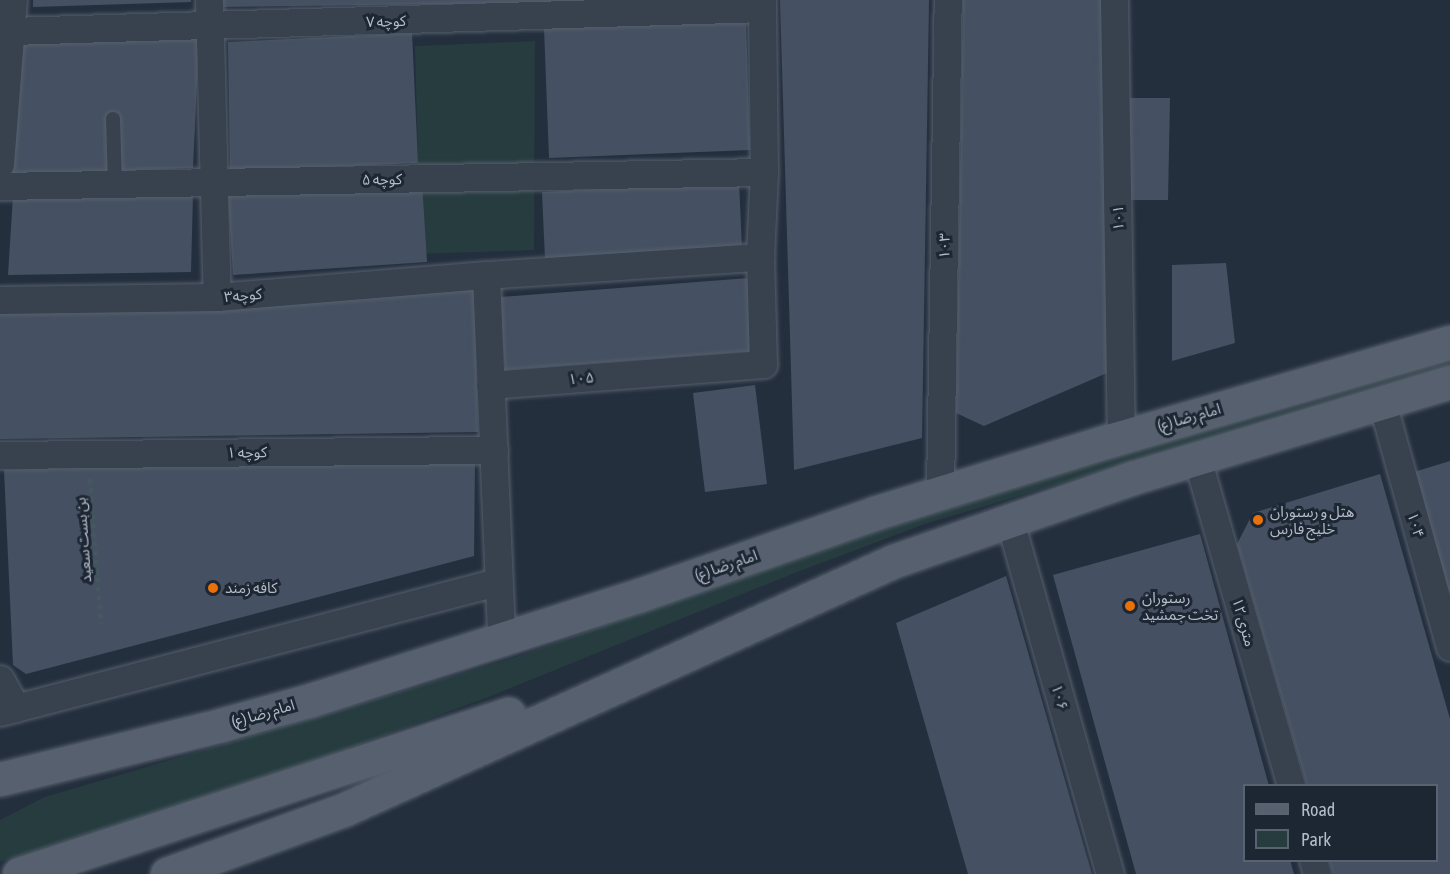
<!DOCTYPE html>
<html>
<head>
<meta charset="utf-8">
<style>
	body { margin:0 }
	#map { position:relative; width:1450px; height:874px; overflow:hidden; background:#242f3e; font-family:"Asap Condensed","Noto Sans Arabic",sans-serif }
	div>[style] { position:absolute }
	.green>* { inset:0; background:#263c3f }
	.building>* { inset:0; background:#455162 }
	.path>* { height:4px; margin-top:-2px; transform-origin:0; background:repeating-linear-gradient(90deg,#44595c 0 4.5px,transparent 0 9px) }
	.roads { filter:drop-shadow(0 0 2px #565f6c) drop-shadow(0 0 2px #565f6c) }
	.service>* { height:14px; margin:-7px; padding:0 7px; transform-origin:7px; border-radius:7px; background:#38414e }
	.minor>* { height:27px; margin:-13.5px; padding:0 13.5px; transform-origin:13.5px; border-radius:13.5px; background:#38414e }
	.primary>* { height:33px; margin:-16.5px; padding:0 16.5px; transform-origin:16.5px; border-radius:16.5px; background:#56606e }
	.dots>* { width:16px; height:16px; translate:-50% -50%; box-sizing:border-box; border:3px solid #1d2633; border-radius:50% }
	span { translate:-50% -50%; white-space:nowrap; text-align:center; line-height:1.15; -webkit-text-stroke:6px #1d2633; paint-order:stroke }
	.street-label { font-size:15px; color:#b4bcc9 }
	.poi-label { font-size:15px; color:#b4bcc9 }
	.left { translate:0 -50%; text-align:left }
	.legend { position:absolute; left:1243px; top:784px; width:195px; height:78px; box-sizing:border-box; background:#1d2633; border:2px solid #59626f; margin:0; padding:8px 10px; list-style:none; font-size:18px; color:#b4bcc9 }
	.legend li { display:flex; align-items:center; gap:12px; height:30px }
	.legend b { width:30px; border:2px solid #59626f }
</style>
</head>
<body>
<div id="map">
	<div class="green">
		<i style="clip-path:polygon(535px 41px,534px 250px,420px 254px,422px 182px,418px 163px,415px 46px)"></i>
		<i style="clip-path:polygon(1450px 354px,1450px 367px,925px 524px,797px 572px,491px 696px,336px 753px,0 862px,0 820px,45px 797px,511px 659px,917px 512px)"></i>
	</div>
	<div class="building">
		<i style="clip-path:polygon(33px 0,191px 0,191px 2px,33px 7px)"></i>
		<i style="clip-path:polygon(222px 0,617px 0,617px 2px,222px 7px)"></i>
		<i style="clip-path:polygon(780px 0,929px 0,922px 438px,794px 470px)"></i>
		<i style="clip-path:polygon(963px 0,1102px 0,1107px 373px,984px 426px,956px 413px)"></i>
		<i style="clip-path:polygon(746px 21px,750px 150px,549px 158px,544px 28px)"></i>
		<i style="clip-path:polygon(412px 33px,418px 163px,230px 171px,228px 42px)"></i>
		<i style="clip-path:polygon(199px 38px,193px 168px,10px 175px,22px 43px)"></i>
		<i style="clip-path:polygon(1124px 98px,1170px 98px,1168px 200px,1122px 200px)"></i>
		<i style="clip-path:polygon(422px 182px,427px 262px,233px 275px,228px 195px)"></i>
		<i style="clip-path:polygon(739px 182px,742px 248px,545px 259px,542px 192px)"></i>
		<i style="clip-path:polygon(193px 193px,191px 272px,8px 275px,13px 196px)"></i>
		<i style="clip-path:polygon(1226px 263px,1235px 343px,1172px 361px,1172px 265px)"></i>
		<i style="clip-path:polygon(749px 278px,753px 351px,505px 370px,500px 297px)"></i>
		<i style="clip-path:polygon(474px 286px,478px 432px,0 439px,0 309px)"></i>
		<i style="clip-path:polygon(755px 385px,767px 484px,705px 492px,693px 393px)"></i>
		<i style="clip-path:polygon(475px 459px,474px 556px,26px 674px,13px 665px,4px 470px)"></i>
		<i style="clip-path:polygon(1450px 461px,1450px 645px,1401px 476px)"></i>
		<i style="clip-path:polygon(1380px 474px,1450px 719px,1450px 874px,1333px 874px,1329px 860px,1436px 860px,1436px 786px,1307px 786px,1237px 544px,1253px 513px)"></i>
		<i style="clip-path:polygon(1200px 534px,1269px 786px,1244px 786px,1244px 860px,1290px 860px,1294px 874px,1136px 874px,1053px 575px)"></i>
		<i style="clip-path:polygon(1006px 576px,1092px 874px,968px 874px,896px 623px)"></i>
	</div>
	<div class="path">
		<i style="left:90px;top:479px;width:146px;rotate:85.7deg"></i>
	</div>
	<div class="roads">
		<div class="service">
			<i style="left:113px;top:119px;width:63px;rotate:88.2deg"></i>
		</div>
		<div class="minor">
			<i style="left:209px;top:0;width:297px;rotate:88.5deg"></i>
			<i style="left:1114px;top:0;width:437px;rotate:89.1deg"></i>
			<i style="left:11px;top:31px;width:751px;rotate:-1.75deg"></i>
			<i style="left:0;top:164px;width:165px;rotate:-85.5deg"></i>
			<i style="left:0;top:186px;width:764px;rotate:-1.05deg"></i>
			<i style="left:486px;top:275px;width:364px;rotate:87.6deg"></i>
			<i style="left:0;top:300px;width:217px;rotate:-0.8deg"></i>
			<i style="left:217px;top:297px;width:270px;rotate:-4.7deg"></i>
			<i style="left:486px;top:275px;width:275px;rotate:-3.8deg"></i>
			<i style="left:760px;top:257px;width:85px;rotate:-87.3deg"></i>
			<i style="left:764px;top:172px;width:172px;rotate:-90.7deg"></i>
			<i style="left:490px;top:385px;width:274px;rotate:-4.4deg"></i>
			<i style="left:763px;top:364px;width:107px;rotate:-91.6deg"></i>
			<i style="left:1382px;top:402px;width:254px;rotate:74.5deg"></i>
			<i style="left:0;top:455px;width:494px;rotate:-0.6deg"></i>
			<i style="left:1197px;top:458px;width:341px;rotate:74deg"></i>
			<i style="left:940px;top:492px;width:492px;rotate:-89.1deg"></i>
			<i style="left:1010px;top:521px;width:367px;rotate:74.2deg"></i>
			<i style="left:0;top:679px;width:33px;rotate:61deg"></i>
			<i style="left:0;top:712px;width:514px;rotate:-14.66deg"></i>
			<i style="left:1313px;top:860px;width:15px;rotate:74deg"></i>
		</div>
		<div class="primary">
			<i style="left:0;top:779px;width:228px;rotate:-13.7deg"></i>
			<i style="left:221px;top:725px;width:93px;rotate:-15.5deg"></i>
			<i style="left:311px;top:700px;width:345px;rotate:-17.7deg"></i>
			<i style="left:640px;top:595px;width:249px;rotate:-19.2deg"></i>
			<i style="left:875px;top:513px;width:244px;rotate:-17.2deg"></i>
			<i style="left:1108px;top:441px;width:356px;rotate:-16.1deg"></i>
			<i style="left:19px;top:874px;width:515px;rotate:-18.12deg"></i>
			<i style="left:167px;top:874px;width:187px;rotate:-20deg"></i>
			<i style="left:343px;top:810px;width:605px;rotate:-24.32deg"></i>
			<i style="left:894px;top:561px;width:252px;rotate:-19.2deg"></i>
			<i style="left:1132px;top:478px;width:332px;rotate:-16.8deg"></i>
		</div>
	</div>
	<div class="dots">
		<i style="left:1258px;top:520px;background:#e8710a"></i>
		<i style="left:213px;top:588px;background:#e8710a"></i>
		<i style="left:1130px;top:606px;background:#e8710a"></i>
	</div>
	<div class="street-label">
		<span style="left:386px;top:21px;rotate:-2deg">کوچه ۷</span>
		<span style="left:382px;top:179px;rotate:-1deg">کوچه ۵</span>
		<span style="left:1118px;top:218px;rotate:-91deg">۱۰۱</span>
		<span style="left:944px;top:246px;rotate:-89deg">۱۰۳</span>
		<span style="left:243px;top:295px;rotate:-5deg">کوچه۳</span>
		<span style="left:581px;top:378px;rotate:-5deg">۱۰۵</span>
		<span style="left:1189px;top:417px;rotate:-16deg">امام رضا (ع)</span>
		<span style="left:247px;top:452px;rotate:-1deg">کوچه ۱</span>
		<span style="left:1416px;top:525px;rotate:74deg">۱۰۴</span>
		<span style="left:83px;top:540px;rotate:-94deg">بن بست سعید</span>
		<span style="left:726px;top:565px;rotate:-19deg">امام رضا (ع)</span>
		<span style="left:1244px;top:622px;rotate:74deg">۱۲ متری</span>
		<span style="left:1060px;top:697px;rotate:74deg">۱۰۶</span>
		<span style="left:263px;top:713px;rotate:-16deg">امام رضا (ع)</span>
	</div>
	<div class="poi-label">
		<span class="left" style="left:1270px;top:520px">هتل و رستوران<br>خلیج فارس</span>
		<span class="left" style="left:225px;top:588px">کافه زمند</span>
		<span class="left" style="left:1142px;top:606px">رستوران<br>تخت جمشید</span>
	</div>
	<ul class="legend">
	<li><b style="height:8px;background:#56606e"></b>Road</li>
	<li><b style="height:16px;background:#263c3f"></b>Park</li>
	</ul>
</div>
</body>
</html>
